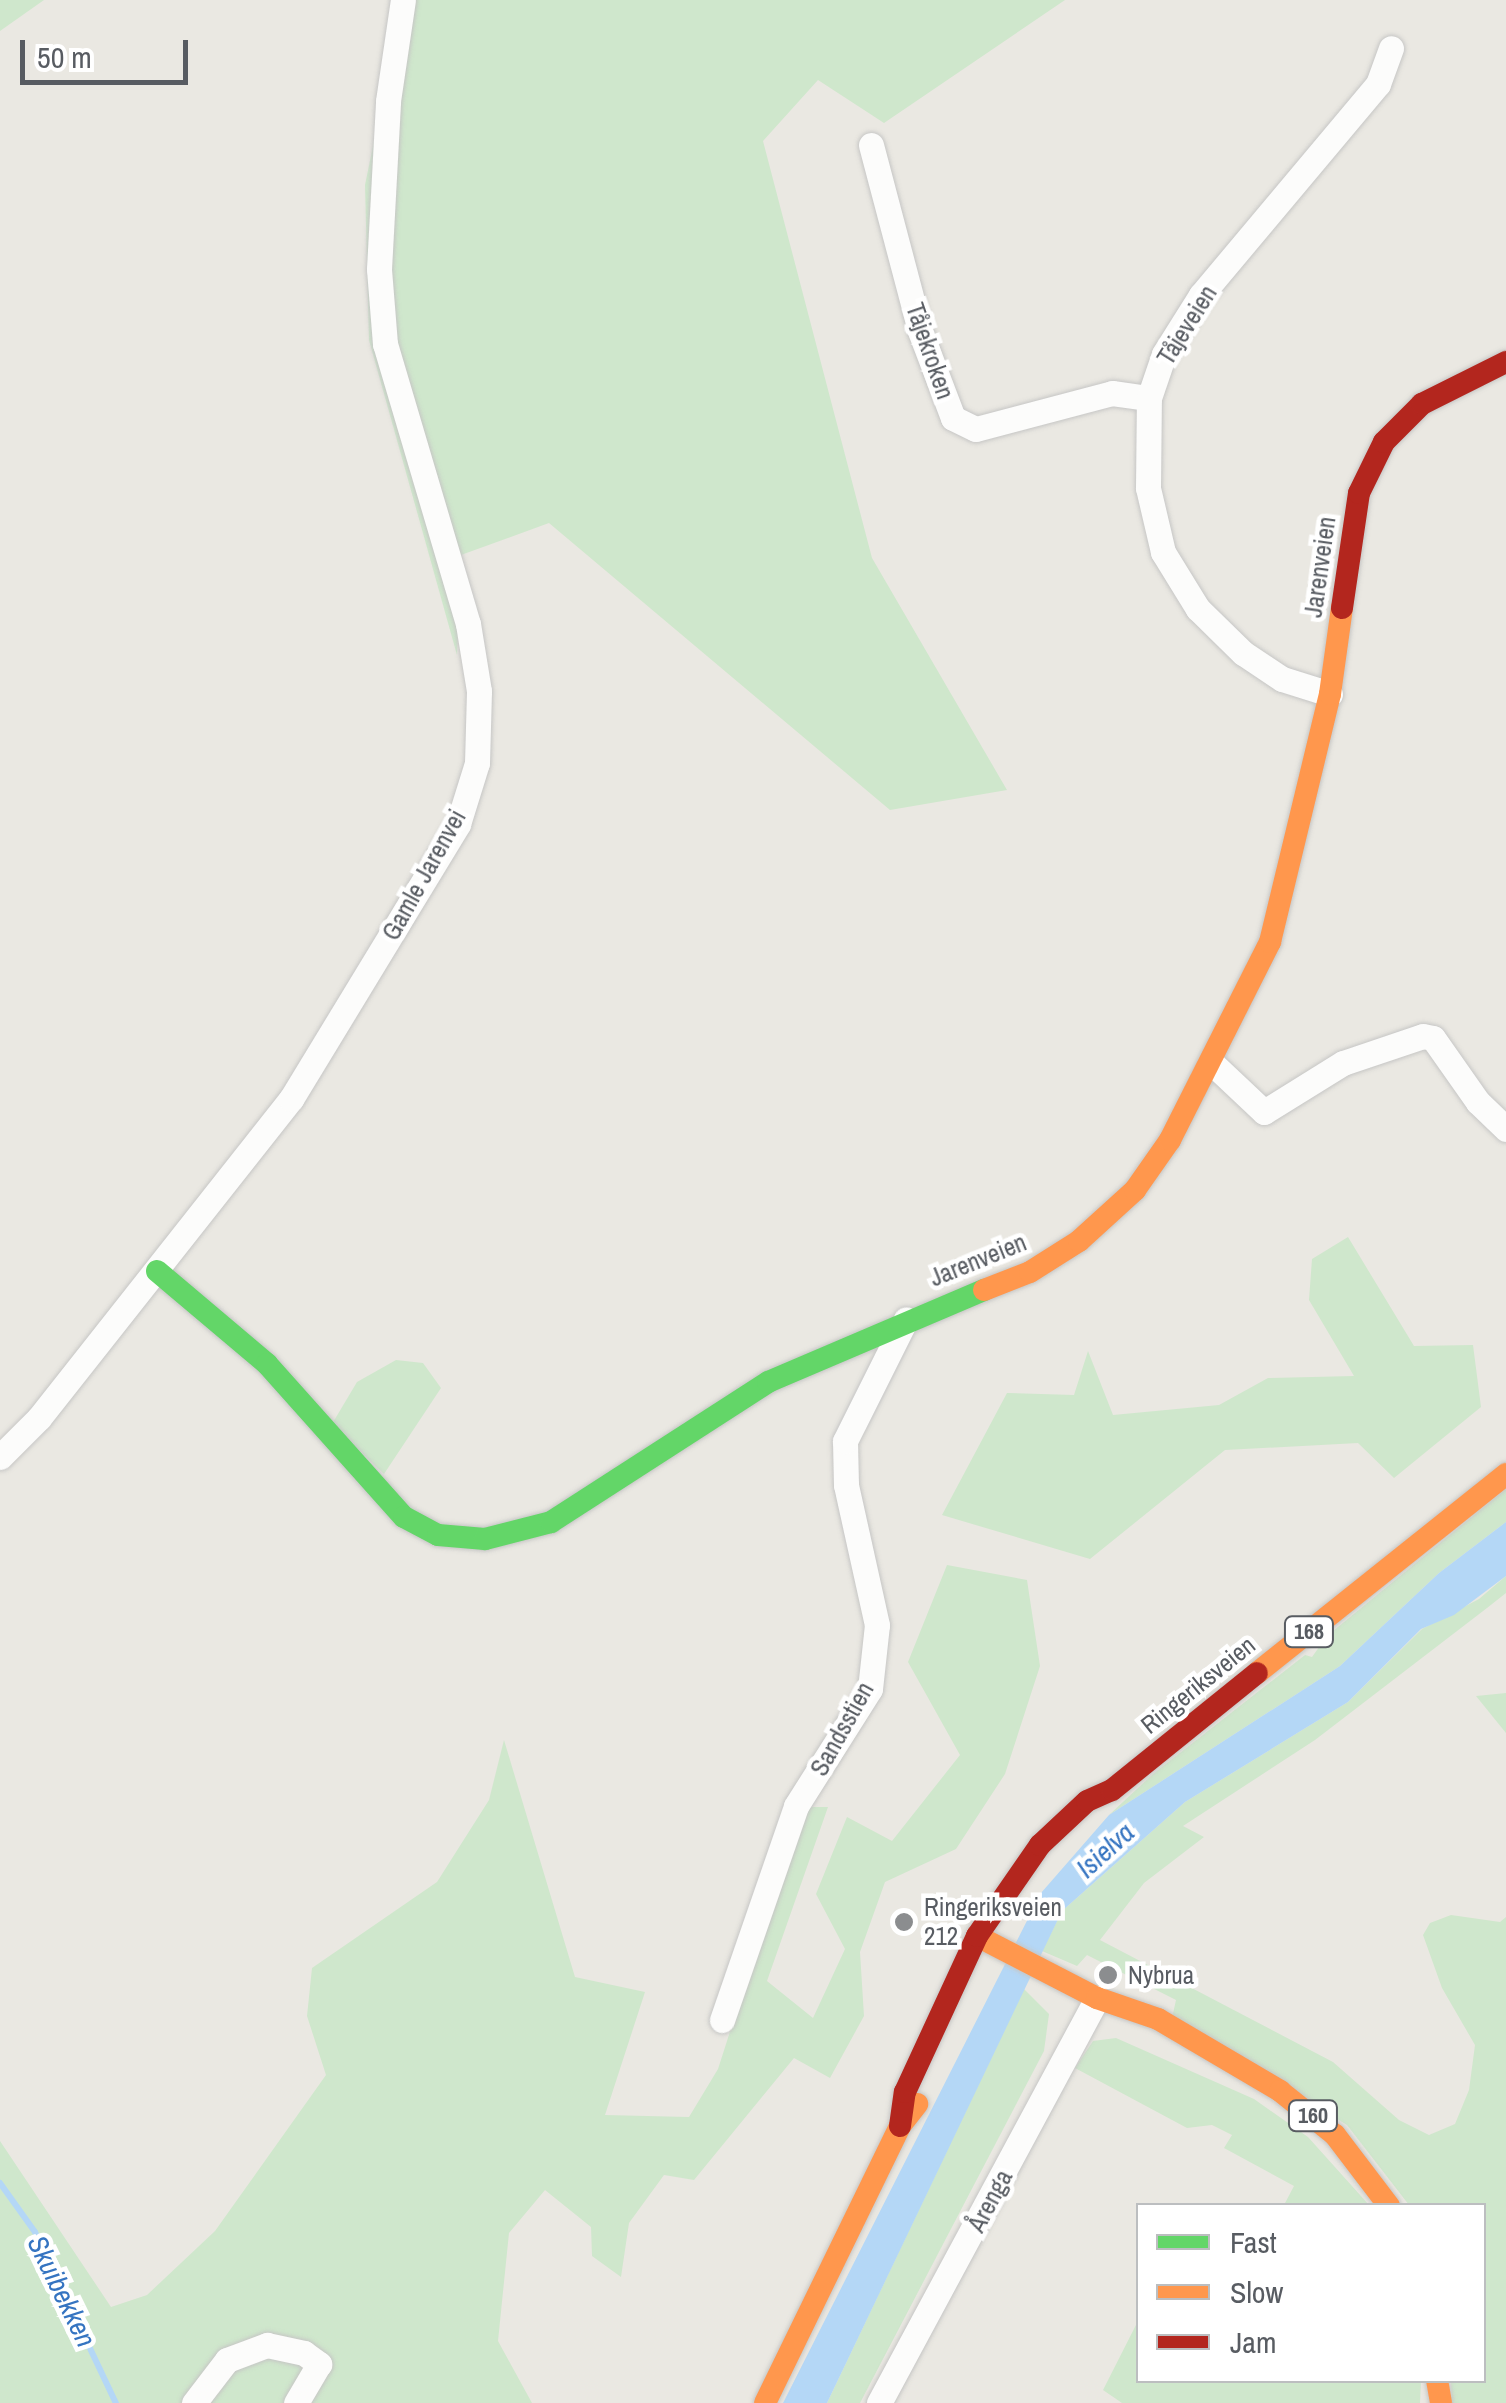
<!DOCTYPE html>
<html>
<head>
<meta charset="utf-8">
<style>
	body { margin:0 }
	#map { position:relative; width:1506px; height:2403px; overflow:hidden; background:#eae8e2; font-family:"Archivo Narrow",sans-serif }
	div>[style] { position:absolute }
	.green>* { inset:0; background:#cfe7cc }
	.water>* { inset:0; background:#b4d7f6 }
	.stream>* { height:6px; margin:-3px; padding:0 3px; transform-origin:3px; border-radius:3px; background:#b4d7f6 }
	.roads { filter:drop-shadow(0 0 2px #c6c6c5) drop-shadow(0 0 2px #c6c6c5) }
	.street>* { height:25px; margin:-12.5px; padding:0 12.5px; transform-origin:12.5px; border-radius:12.5px; background:#fcfcfb }
	.fast>* { height:22px; margin:-11px; padding:0 11px; transform-origin:11px; border-radius:11px; background:#63d668 }
	.slow>* { height:22px; margin:-11px; padding:0 11px; transform-origin:11px; border-radius:11px; background:#ff974d }
	.jam>* { height:22px; margin:-11px; padding:0 11px; transform-origin:11px; border-radius:11px; background:#b3261e }
	.dots>* { width:28px; height:28px; translate:-50% -50%; box-sizing:border-box; border:5px solid #fff; border-radius:50% }
	span { translate:-50% -50%; white-space:nowrap; text-align:center; line-height:1.15; -webkit-text-stroke:9px #fff; paint-order:stroke }
	.shield-label span { padding:2px 8px; background:#fff; border:2px solid; border-radius:8px; -webkit-text-stroke-width:0 }
	.shield-label { font-size:22px; color:#585c62; font-weight:700 }
	.street-label { font-size:25px; color:#585c62 }
	.poi-label { font-size:25px; color:#585c62 }
	.left { translate:0 -50%; text-align:left }
	.water-label { font-size:28px; color:#3574c1; font-style:italic }
	.legend { position:absolute; left:1136px; top:2203px; width:350px; height:180px; box-sizing:border-box; background:#fff; border:2px solid #bcbec0; margin:0; padding:12px 18px; list-style:none; font-size:30px; color:#585c62 }
	.legend li { display:flex; align-items:center; gap:20px; height:50px }
	.legend b { width:50px; border:2px solid #bcbec0 }
	.scale { position:absolute; left:20px; top:40px; width:168px; height:45px; box-sizing:border-box; border:5px solid #585c62; border-top:0; padding-left:12px; font-size:30px; line-height:35px; white-space:nowrap; color:#585c62; -webkit-text-stroke:8px #fff; paint-order:stroke }
</style>
</head>
<body>
<div id="map">
	<div class="green">
		<i style="clip-path:polygon(0 0,44px 0,0 31px)"></i>
		<i style="clip-path:polygon(403px 0,1065px 0,884px 123px,818px 80px,763px 141px,872px 558px,1007px 790px,890px 810px,549px 523px,461px 555px,457px 655px,369px 340px,365px 185px)"></i>
		<i style="clip-path:polygon(1348px 1237px,1414px 1346px,1473px 1345px,1481px 1407px,1394px 1478px,1358px 1443px,1225px 1450px,1090px 1559px,942px 1515px,1007px 1393px,1074px 1395px,1088px 1351px,1113px 1415px,1219px 1405px,1268px 1378px,1354px 1376px,1309px 1300px,1312px 1259px)"></i>
		<i style="clip-path:polygon(396px 1360px,423px 1363px,441px 1388px,384px 1474px,332px 1424px,357px 1382px)"></i>
		<i style="clip-path:polygon(1506px 1489px,1506px 1522px,1439px 1573px,1340px 1666px,1109px 1815px,1153px 1774px,1305px 1655px,1312px 1657px,1327px 1636px)"></i>
		<i style="clip-path:polygon(947px 1565px,1027px 1580px,1040px 1666px,1005px 1774px,956px 1849px,885px 1882px,860px 1952px,864px 2016px,830px 2078px,794px 2058px,694px 2180px,664px 2175px,629px 2223px,621px 2277px,592px 2256px,591px 2227px,545px 2190px,509px 2233px,498px 2341px,532px 2403px,0 2403px,0 2141px,111px 2307px,147px 2295px,215px 2231px,326px 2075px,307px 2016px,312px 1968px,437px 1882px,489px 1800px,504px 1740px,575px 1977px,645px 1992px,605px 2115px,689px 2117px,718px 2069px,802px 1807px,828px 1807px,767px 1981px,813px 2018px,845px 1949px,816px 1894px,847px 1817px,892px 1841px,960px 1755px,908px 1662px)"></i>
		<i style="clip-path:polygon(1506px 1576px,1506px 1593px,1487px 1608px,1315px 1740px,1183px 1826px,1204px 1837px,1144px 1883px,1100px 1940px,1333px 2062px,1399px 2120px,1429px 2135px,1455px 2124px,1469px 2090px,1475px 2045px,1442px 1988px,1423px 1935px,1430px 1923px,1451px 1915px,1500px 1922px,1506px 1917px,1506px 2403px,1452px 2403px,1451px 2381px,1484px 2380px,1484px 2206px,1409px 2205px,1347px 2125px,1172px 2018px,1176px 2000px,1087px 1955px,1077px 1966px,1042px 1951px,1062px 1911px,1185px 1802px,1348px 1702px,1422px 1629px,1479px 1599px)"></i>
		<i style="clip-path:polygon(1506px 1693px,1506px 1733px,1476px 1696px)"></i>
		<i style="clip-path:polygon(1024px 1989px,1049px 2014px,1044px 2051px,860px 2403px,827px 2403px)"></i>
		<i style="clip-path:polygon(1116px 2038px,1254px 2099px,1308px 2137px,1369px 2205px,1284px 2205px,1294px 2186px,1224px 2148px,1232px 2135px,1212px 2125px,1187px 2128px,1075px 2068px,1093px 2041px)"></i>
		<i style="clip-path:polygon(1138px 2321px,1138px 2380px,1421px 2381px,1420px 2403px,1122px 2403px,1103px 2390px)"></i>
	</div>
	<div class="water">
		<i style="clip-path:polygon(1506px 1522px,1506px 1576px,1454px 1615px,1421px 1629px,1348px 1702px,1185px 1802px,1062px 1911px,827px 2403px,783px 2403px,1041px 1893px,1109px 1815px,1340px 1666px,1439px 1573px)"></i>
	</div>
	<div class="stream">
		<i style="left:0;top:2183px;width:60px;rotate:54.5deg"></i>
		<i style="left:35px;top:2232px;width:189px;rotate:64.7deg"></i>
	</div>
	<div class="roads">
		<div class="street">
			<i style="left:871px;top:145px;width:192px;rotate:75.2deg"></i>
			<i style="left:920px;top:331px;width:93px;rotate:69.2deg"></i>
			<i style="left:953px;top:418px;width:25px;rotate:26deg"></i>
			<i style="left:976px;top:429px;width:141px;rotate:-14.8deg"></i>
			<i style="left:1112px;top:393px;width:37px;rotate:8deg"></i>
			<i style="left:1330px;top:694px;width:50px;rotate:-162.6deg"></i>
			<i style="left:1282px;top:679px;width:47px;rotate:-146.3deg"></i>
			<i style="left:1243px;top:653px;width:63px;rotate:-135.6deg"></i>
			<i style="left:1198px;top:609px;width:67px;rotate:-121.6deg"></i>
			<i style="left:1163px;top:552px;width:66px;rotate:-103.2deg"></i>
			<i style="left:1148px;top:488px;width:90px;rotate:-89.4deg"></i>
			<i style="left:1149px;top:398px;width:46px;rotate:-71.2deg"></i>
			<i style="left:1164px;top:354px;width:70px;rotate:-57.9deg"></i>
			<i style="left:1201px;top:295px;width:275px;rotate:-50deg"></i>
			<i style="left:1378px;top:84px;width:38px;rotate:-70deg"></i>
			<i style="left:1213px;top:1064px;width:70px;rotate:43.3deg"></i>
			<i style="left:1264px;top:1112px;width:93px;rotate:-31.8deg"></i>
			<i style="left:1343px;top:1063px;width:84px;rotate:-18.6deg"></i>
			<i style="left:1423px;top:1036px;width:10px;rotate:11deg"></i>
			<i style="left:1433px;top:1038px;width:78px;rotate:54.9deg"></i>
			<i style="left:1478px;top:1102px;width:39px;rotate:44deg"></i>
			<i style="left:0;top:1457px;width:55px;rotate:-45deg"></i>
			<i style="left:39px;top:1418px;width:407px;rotate:-51.7deg"></i>
			<i style="left:291px;top:1099px;width:322px;rotate:-58.7deg"></i>
			<i style="left:458px;top:824px;width:64px;rotate:-72.7deg"></i>
			<i style="left:477px;top:763px;width:72px;rotate:-88.4deg"></i>
			<i style="left:479px;top:691px;width:68px;rotate:-99.3deg"></i>
			<i style="left:468px;top:624px;width:292px;rotate:-106.5deg"></i>
			<i style="left:385px;top:344px;width:75px;rotate:-94.6deg"></i>
			<i style="left:379px;top:269px;width:168px;rotate:-86.9deg"></i>
			<i style="left:388px;top:101px;width:102px;rotate:-81.6deg"></i>
			<i style="left:722px;top:2020px;width:226px;rotate:-70.9deg"></i>
			<i style="left:796px;top:1806px;width:138px;rotate:-57.7deg"></i>
			<i style="left:870px;top:1689px;width:64px;rotate:-83.8deg"></i>
			<i style="left:877px;top:1625px;width:143px;rotate:-102.5deg"></i>
			<i style="left:846px;top:1485px;width:44px;rotate:-91.3deg"></i>
			<i style="left:845px;top:1441px;width:136px;rotate:-63.4deg"></i>
			<i style="left:194px;top:2403px;width:54px;rotate:-52.5deg"></i>
			<i style="left:227px;top:2360px;width:43px;rotate:-20.6deg"></i>
			<i style="left:267px;top:2345px;width:38px;rotate:12deg"></i>
			<i style="left:304px;top:2353px;width:19px;rotate:36deg"></i>
			<i style="left:319px;top:2364px;width:45px;rotate:120.5deg"></i>
			<i style="left:879px;top:2403px;width:460px;rotate:-61.7deg"></i>
		</div>
		<div class="fast">
			<i style="left:157px;top:1271px;width:144px;rotate:40.2deg"></i>
			<i style="left:267px;top:1364px;width:205px;rotate:48.2deg"></i>
			<i style="left:404px;top:1517px;width:38px;rotate:28deg"></i>
			<i style="left:438px;top:1535px;width:47px;rotate:4.9deg"></i>
			<i style="left:485px;top:1539px;width:68px;rotate:-14.4deg"></i>
			<i style="left:551px;top:1522px;width:258px;rotate:-32.8deg"></i>
			<i style="left:768px;top:1382px;width:235px;rotate:-23.1deg"></i>
		</div>
		<div class="slow">
			<i style="left:984px;top:1290px;width:49px;rotate:-21.4deg"></i>
			<i style="left:1030px;top:1272px;width:58px;rotate:-32.3deg"></i>
			<i style="left:1079px;top:1241px;width:76px;rotate:-42.3deg"></i>
			<i style="left:1135px;top:1190px;width:61px;rotate:-55deg"></i>
			<i style="left:1170px;top:1140px;width:222px;rotate:-63.2deg"></i>
			<i style="left:1270px;top:942px;width:255px;rotate:-76.4deg"></i>
			<i style="left:1330px;top:694px;width:87px;rotate:-82.1deg"></i>
			<i style="left:1257px;top:1673px;width:319px;rotate:-38.6deg"></i>
			<i style="left:977px;top:1936px;width:135px;rotate:27.3deg"></i>
			<i style="left:1097px;top:1998px;width:65px;rotate:19deg"></i>
			<i style="left:1158px;top:2019px;width:142px;rotate:30.5deg"></i>
			<i style="left:1280px;top:2091px;width:70px;rotate:38.7deg"></i>
			<i style="left:1335px;top:2135px;width:89px;rotate:52.7deg"></i>
			<i style="left:1437px;top:2380px;width:23px;rotate:80deg"></i>
			<i style="left:765px;top:2403px;width:308px;rotate:-64deg"></i>
			<i style="left:900px;top:2126px;width:28px;rotate:-52deg"></i>
		</div>
		<div class="jam">
			<i style="left:1342px;top:608px;width:116px;rotate:-81.6deg"></i>
			<i style="left:1359px;top:493px;width:57px;rotate:-63.9deg"></i>
			<i style="left:1384px;top:442px;width:54px;rotate:-45deg"></i>
			<i style="left:1422px;top:404px;width:94px;rotate:-26.6deg"></i>
			<i style="left:900px;top:2126px;width:34px;rotate:-82deg"></i>
			<i style="left:905px;top:2092px;width:172px;rotate:-65.2deg"></i>
			<i style="left:977px;top:1936px;width:111px;rotate:-55.3deg"></i>
			<i style="left:1040px;top:1845px;width:64px;rotate:-43.1deg"></i>
			<i style="left:1087px;top:1801px;width:27px;rotate:-24deg"></i>
			<i style="left:1112px;top:1790px;width:186px;rotate:-38.9deg"></i>
		</div>
	</div>
	<div class="dots">
		<i style="left:904px;top:1922px;background:#8b8d8f"></i>
		<i style="left:1108px;top:1975px;background:#8b8d8f"></i>
	</div>
	<div class="shield-label">
		<span style="left:1309px;top:1632px">168</span>
		<span style="left:1313px;top:2116px">160</span>
	</div>
	<div class="street-label">
		<span style="left:1187px;top:325px;rotate:-58deg">Tåjeveien</span>
		<span style="left:930px;top:351px;rotate:71deg">Tåjekroken</span>
		<span style="left:1320px;top:567px;rotate:-82deg">Jarenveien</span>
		<span style="left:424px;top:875px;rotate:-61deg">Gamle Jarenvei</span>
		<span style="left:978px;top:1260px;rotate:-22deg">Jarenveien</span>
		<span style="left:1198px;top:1685px;rotate:-39deg">Ringeriksveien</span>
		<span style="left:842px;top:1729px;rotate:-61deg">Sandsstien</span>
		<span style="left:990px;top:2201px;rotate:-62deg">Årenga</span>
	</div>
	<div class="poi-label">
		<span class="left" style="left:924px;top:1922px">Ringeriksveien<br>212</span>
		<span class="left" style="left:1128px;top:1975px">Nybrua</span>
	</div>
	<div class="water-label">
		<span style="left:1105px;top:1850px;rotate:-42deg">Isielva</span>
		<span style="left:62px;top:2291px;rotate:64deg">Skuibekken</span>
	</div>
	<ul class="legend">
	<li><b style="height:12px;background:#63d668"></b>Fast</li>
	<li><b style="height:12px;background:#ff974d"></b>Slow</li>
	<li><b style="height:12px;background:#b3261e"></b>Jam</li>
	</ul>
	<div class="scale">50 m</div>
</div>
</body>
</html>
